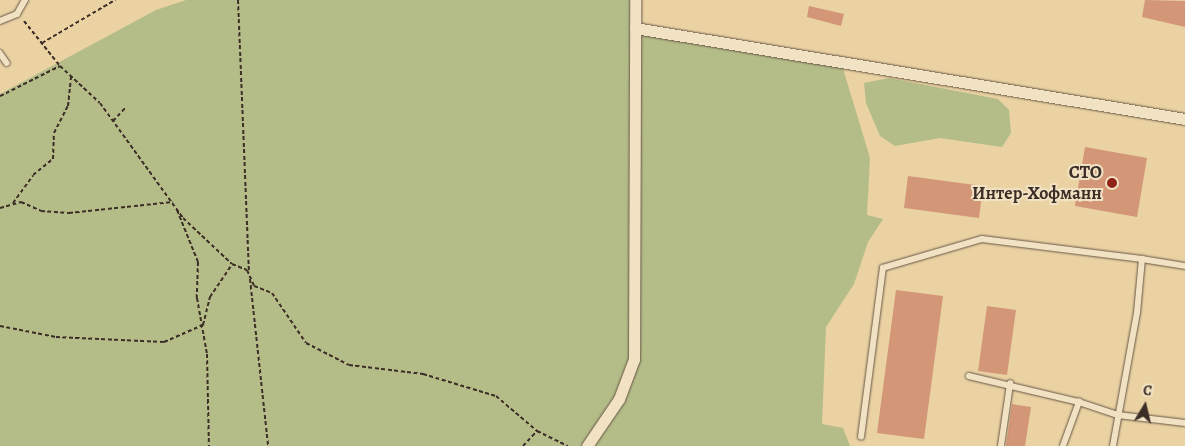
<!DOCTYPE html>
<html>
<head>
<meta charset="utf-8">
<style>
	body { margin:0 }
	#map { position:relative; width:1185px; height:446px; overflow:hidden; background:#ead2a3; font-family:Alegreya,serif }
	div>[style] { position:absolute }
	.green>* { inset:0; background:#b4bd88 }
	.building>* { inset:0; background:#d39677 }
	.path>* { height:2px; margin-top:-1px; transform-origin:0; background:repeating-linear-gradient(90deg,#3c2d27 0 4px,transparent 0 6.5px) }
	.roads { filter:drop-shadow(0 0 1px #685646) drop-shadow(0 0 1px #685646) }
	.service>* { height:5.5px; margin:-2.75px; padding:0 2.75px; transform-origin:2.75px; border-radius:2.75px; background:#f1e2c3 }
	.minor>* { height:11px; margin:-5.5px; padding:0 5.5px; transform-origin:5.5px; border-radius:5.5px; background:#f1e2c3 }
	.dots>* { width:14px; height:14px; translate:-50% -50%; box-sizing:border-box; border:2px solid #f1e2c3; border-radius:50% }
	span { translate:-50% -50%; white-space:nowrap; text-align:center; line-height:1.15; -webkit-text-stroke:4px #f1e2c3; paint-order:stroke }
	.poi-label { font-size:18px; color:#3c2d27; font-weight:700 }
	.right { translate:-100% -50%; text-align:right }
	.north { position:absolute; left:1120px; top:381px; width:50px; height:50px; -webkit-text-stroke:4px #f1e2c3; paint-order:stroke; rotate:9deg; font-size:14px; font-weight:700; line-height:20px; text-align:center; color:#3c2d27 }
	.north::after { content:''; display:block; margin:auto; width:18px; height:22px; background:#3c2d27; clip-path:polygon(50% 0,100% 100%,50% 72%,0 100%) }
</style>
</head>
<body>
<div id="map">
	<div class="green">
		<i style="clip-path:polygon(186px 0,635px 0,635px 27px,841px 62px,870px 158px,867px 215px,883px 219px,868px 242px,854px 284px,826px 327px,822px 424px,843px 428px,850px 446px,0 446px,0 94px,156px 10px)"></i>
		<i style="clip-path:polygon(889px 78px,998px 99px,1009px 110px,1011px 133px,1002px 147px,940px 138px,895px 146px,880px 136px,866px 103px,864px 83px)"></i>
	</div>
	<div class="building">
		<i style="clip-path:polygon(1145px 0,1185px 1px,1185px 27px,1142px 17px)"></i>
		<i style="clip-path:polygon(809px 6px,844px 14px,841px 26px,807px 17px)"></i>
		<i style="clip-path:polygon(1085px 147px,1147px 158px,1137px 217px,1075px 206px)"></i>
		<i style="clip-path:polygon(908px 176px,983px 186px,979px 218px,904px 208px)"></i>
		<i style="clip-path:polygon(896px 290px,943px 296px,924px 439px,877px 433px)"></i>
		<i style="clip-path:polygon(987px 306px,1016px 310px,1007px 375px,978px 371px)"></i>
		<i style="clip-path:polygon(1012px 404px,1031px 407px,1025px 446px,1006px 446px)"></i>
	</div>
	<div class="path">
		<i style="left:238px;top:0;width:272px;rotate:87.7deg"></i>
		<i style="left:24px;top:21px;width:58px;rotate:51.3deg"></i>
		<i style="left:60px;top:66px;width:54px;rotate:42.8deg"></i>
		<i style="left:100px;top:103px;width:142px;rotate:54.2deg"></i>
		<i style="left:183px;top:218px;width:67px;rotate:43.2deg"></i>
		<i style="left:232px;top:264px;width:16px;rotate:22deg"></i>
		<i style="left:247px;top:270px;width:17px;rotate:66deg"></i>
		<i style="left:254px;top:286px;width:19px;rotate:21deg"></i>
		<i style="left:272px;top:293px;width:60px;rotate:55.8deg"></i>
		<i style="left:306px;top:343px;width:48px;rotate:27.1deg"></i>
		<i style="left:349px;top:365px;width:75px;rotate:6.9deg"></i>
		<i style="left:423px;top:374px;width:76px;rotate:16.8deg"></i>
		<i style="left:496px;top:396px;width:54px;rotate:40.5deg"></i>
		<i style="left:42px;top:43px;width:85px;rotate:-30.5deg"></i>
		<i style="left:0;top:96px;width:67px;rotate:-26.6deg"></i>
		<i style="left:113px;top:121px;width:18px;rotate:-47deg"></i>
		<i style="left:13px;top:203px;width:34px;rotate:-54deg"></i>
		<i style="left:33px;top:175px;width:26px;rotate:-39deg"></i>
		<i style="left:53px;top:159px;width:26px;rotate:-88deg"></i>
		<i style="left:54px;top:133px;width:30px;rotate:-63deg"></i>
		<i style="left:68px;top:106px;width:30px;rotate:-84deg"></i>
		<i style="left:0;top:208px;width:22px;rotate:-16deg"></i>
		<i style="left:21px;top:202px;width:22px;rotate:24deg"></i>
		<i style="left:41px;top:211px;width:28px;rotate:4deg"></i>
		<i style="left:69px;top:213px;width:104px;rotate:-6.1deg"></i>
		<i style="left:177px;top:210px;width:56px;rotate:68deg"></i>
		<i style="left:198px;top:262px;width:36px;rotate:92deg"></i>
		<i style="left:197px;top:298px;width:57px;rotate:79.9deg"></i>
		<i style="left:207px;top:354px;width:92px;rotate:88.8deg"></i>
		<i style="left:250px;top:279px;width:168px;rotate:83.8deg"></i>
		<i style="left:0;top:326px;width:57px;rotate:11.1deg"></i>
		<i style="left:56px;top:337px;width:108px;rotate:2.7deg"></i>
		<i style="left:164px;top:342px;width:43px;rotate:-23.6deg"></i>
		<i style="left:203px;top:325px;width:29px;rotate:-76deg"></i>
		<i style="left:210px;top:297px;width:40px;rotate:-56deg"></i>
		<i style="left:523px;top:446px;width:21px;rotate:-47deg"></i>
		<i style="left:537px;top:431px;width:34px;rotate:26deg"></i>
	</div>
	<div class="roads">
		<div class="service">
			<i style="left:0;top:21px;width:18px;rotate:-22deg"></i>
			<i style="left:17px;top:14px;width:16px;rotate:-60deg"></i>
			<i style="left:0;top:53px;width:12px;rotate:55deg"></i>
			<i style="left:969px;top:376px;width:113px;rotate:13.3deg"></i>
			<i style="left:861px;top:437px;width:170px;rotate:-82.6deg"></i>
			<i style="left:883px;top:268px;width:103px;rotate:-16.3deg"></i>
			<i style="left:982px;top:239px;width:161px;rotate:7.1deg"></i>
			<i style="left:1001px;top:446px;width:63px;rotate:-81.7deg"></i>
			<i style="left:1063px;top:446px;width:47px;rotate:-70deg"></i>
			<i style="left:1079px;top:402px;width:41px;rotate:18.4deg"></i>
			<i style="left:1118px;top:415px;width:67px;rotate:6.8deg"></i>
			<i style="left:1113px;top:446px;width:135px;rotate:-79.8deg"></i>
			<i style="left:1137px;top:313px;width:54px;rotate:-84.7deg"></i>
			<i style="left:1142px;top:259px;width:44px;rotate:9.2deg"></i>
		</div>
		<div class="minor">
			<i style="left:635px;top:28px;width:557px;rotate:9.39deg"></i>
			<i style="left:587px;top:446px;width:57px;rotate:-55.8deg"></i>
			<i style="left:619px;top:399px;width:43px;rotate:-69.4deg"></i>
			<i style="left:634px;top:359px;width:359px;rotate:-89.8deg"></i>
		</div>
	</div>
	<div class="dots">
		<i style="left:1112px;top:183px;background:#8f2418"></i>
	</div>
	<div class="poi-label">
		<span class="right" style="left:1102px;top:183px">СТО<br>Интер-Хофманн</span>
	</div>
	<div class="north">С</div>
</div>
</body>
</html>
